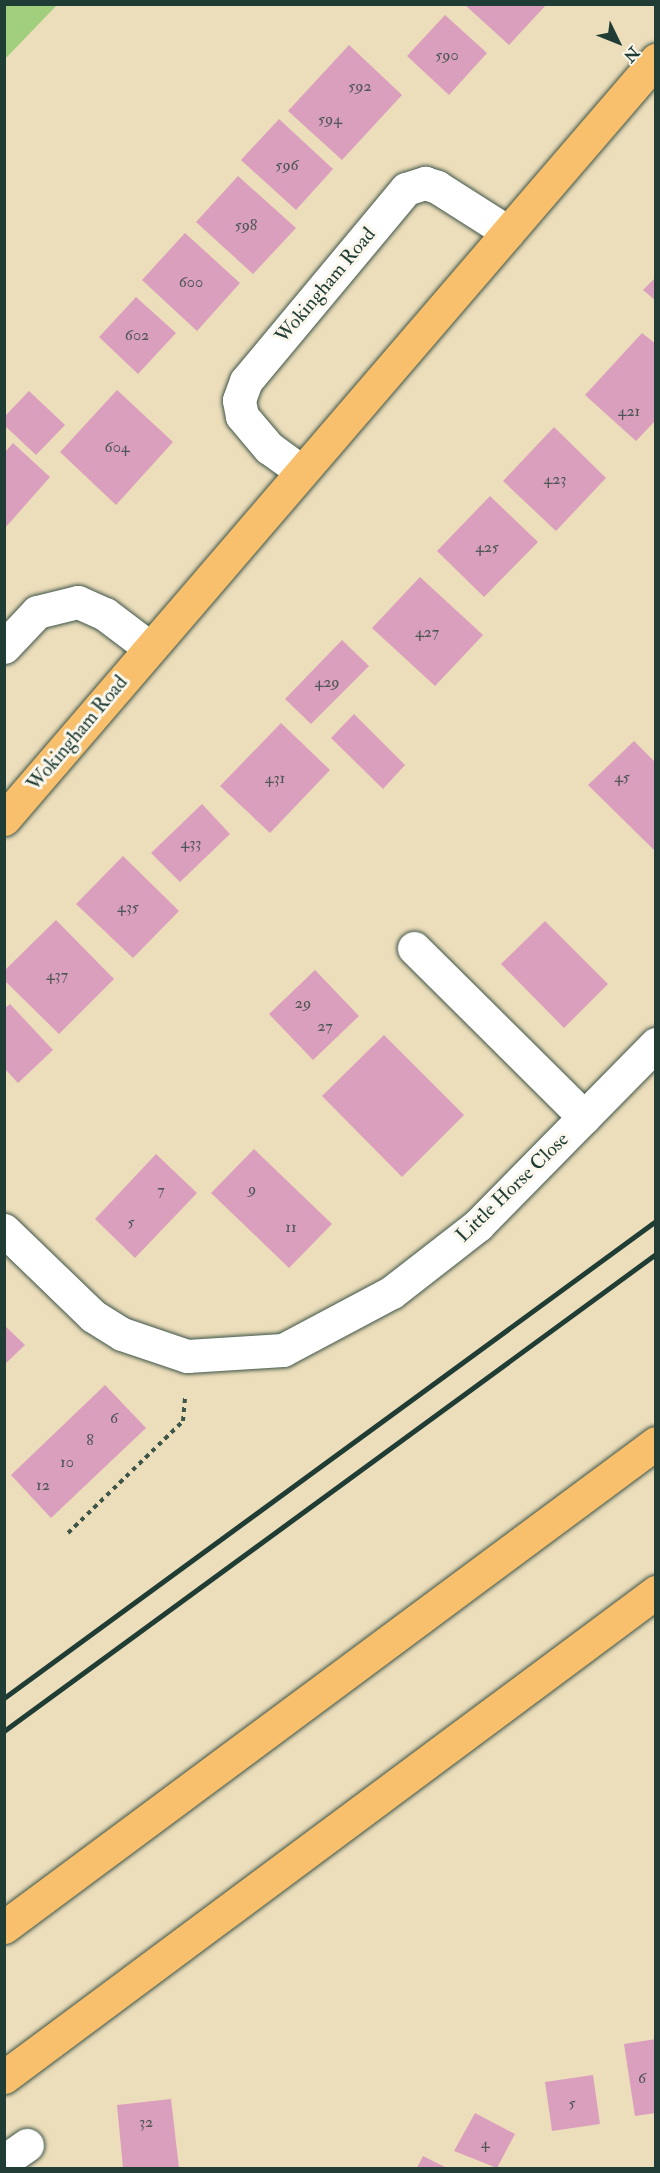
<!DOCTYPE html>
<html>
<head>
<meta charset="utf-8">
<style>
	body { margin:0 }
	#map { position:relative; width:660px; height:2173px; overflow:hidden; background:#eddebb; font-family:"IM FELL Double Pica",serif }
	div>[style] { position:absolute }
	.green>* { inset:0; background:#a1cf7d }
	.building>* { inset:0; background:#da9fbd }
	.path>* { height:4px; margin-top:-2px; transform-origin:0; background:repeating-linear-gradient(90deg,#3e5548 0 4.5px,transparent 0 9px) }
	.roads { filter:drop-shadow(0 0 2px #3e5548) drop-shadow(0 0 2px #3e5548) }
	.street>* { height:33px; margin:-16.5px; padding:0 16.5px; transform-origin:16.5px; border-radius:16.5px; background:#fff }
	.primary>* { height:33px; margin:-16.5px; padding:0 16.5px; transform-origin:16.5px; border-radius:16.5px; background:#f8bf6c }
	.rail>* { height:4.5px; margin:-2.25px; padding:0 2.25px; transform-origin:2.25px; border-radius:2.25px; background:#1f3d34 }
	span { translate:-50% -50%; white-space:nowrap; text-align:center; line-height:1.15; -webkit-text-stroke:6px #fbf7ec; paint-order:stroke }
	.number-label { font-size:16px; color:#4e5656 }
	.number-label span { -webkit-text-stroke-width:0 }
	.street-label { font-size:20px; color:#1f3d34 }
	.frame { position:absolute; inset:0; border:6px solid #1f3d34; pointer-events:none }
	.north { position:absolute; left:588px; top:12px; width:60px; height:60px; -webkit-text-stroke:4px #fbf7ec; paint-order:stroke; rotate:133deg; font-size:16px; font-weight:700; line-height:24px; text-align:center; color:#1f3d34 }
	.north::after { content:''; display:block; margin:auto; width:21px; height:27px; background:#1f3d34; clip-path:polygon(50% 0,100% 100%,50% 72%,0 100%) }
</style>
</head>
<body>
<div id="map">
	<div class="green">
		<i style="clip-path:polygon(5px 4px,57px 5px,5px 59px,4px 5px)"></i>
	</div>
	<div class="building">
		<i style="clip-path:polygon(465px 5px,546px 5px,509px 45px)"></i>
		<i style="clip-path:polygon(445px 15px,487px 53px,449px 95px,407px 56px)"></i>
		<i style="clip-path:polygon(349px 45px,402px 95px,342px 160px,288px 111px)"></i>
		<i style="clip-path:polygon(279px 119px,333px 169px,296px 210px,241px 160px)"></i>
		<i style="clip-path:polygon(238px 176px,296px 228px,253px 274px,196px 222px)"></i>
		<i style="clip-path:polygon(185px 233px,240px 283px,197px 331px,142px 280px)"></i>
		<i style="clip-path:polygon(656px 277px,656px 301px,643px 290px)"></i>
		<i style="clip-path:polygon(136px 297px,176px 333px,138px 374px,99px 337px)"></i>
		<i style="clip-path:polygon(642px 333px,656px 344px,656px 420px,636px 441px,585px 395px)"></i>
		<i style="clip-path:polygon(117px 390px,173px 442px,116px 505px,60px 452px)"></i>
		<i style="clip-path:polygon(29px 391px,65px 425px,36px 455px,4px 425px,4px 417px)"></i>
		<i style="clip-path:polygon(554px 427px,606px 478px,556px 531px,503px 481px)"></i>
		<i style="clip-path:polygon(13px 443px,50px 477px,5px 528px,5px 452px)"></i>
		<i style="clip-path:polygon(490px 496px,538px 542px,484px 597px,437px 551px)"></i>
		<i style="clip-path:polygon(420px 577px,483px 635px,435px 686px,372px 628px)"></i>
		<i style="clip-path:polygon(342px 640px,369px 666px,311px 724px,285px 699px)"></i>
		<i style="clip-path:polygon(354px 714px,405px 765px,383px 789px,331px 738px)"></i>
		<i style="clip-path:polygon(281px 723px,330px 770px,270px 833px,220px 786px)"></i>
		<i style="clip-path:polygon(634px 741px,656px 763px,656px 852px,588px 785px)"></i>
		<i style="clip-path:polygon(202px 804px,230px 834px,180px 882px,151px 853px)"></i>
		<i style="clip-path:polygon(123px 856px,179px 911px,133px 958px,76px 904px)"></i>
		<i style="clip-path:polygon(56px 920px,114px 979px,59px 1034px,4px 980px,4px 971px)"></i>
		<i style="clip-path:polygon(545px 921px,608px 984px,564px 1028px,501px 964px)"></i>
		<i style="clip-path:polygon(315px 970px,359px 1016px,313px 1060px,269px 1014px)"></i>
		<i style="clip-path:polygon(10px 1004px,53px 1050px,18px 1083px,4px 1068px,4px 1009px)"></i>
		<i style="clip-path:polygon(384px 1035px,464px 1115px,402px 1177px,322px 1096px)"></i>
		<i style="clip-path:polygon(254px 1149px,332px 1224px,289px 1268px,211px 1193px)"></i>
		<i style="clip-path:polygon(156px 1154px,197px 1193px,135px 1258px,95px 1219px)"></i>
		<i style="clip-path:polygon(4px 1325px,25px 1345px,4px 1365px)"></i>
		<i style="clip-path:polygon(105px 1385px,146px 1428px,51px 1518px,11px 1475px)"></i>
		<i style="clip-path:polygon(656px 2039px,656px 2113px,635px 2116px,624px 2044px)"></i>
		<i style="clip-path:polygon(593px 2075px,600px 2124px,552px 2131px,545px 2082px)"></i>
		<i style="clip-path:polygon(171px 2099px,179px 2168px,123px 2168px,117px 2105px)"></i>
		<i style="clip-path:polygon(475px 2113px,515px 2134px,497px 2168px,454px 2151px)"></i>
		<i style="clip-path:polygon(423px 2156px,447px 2168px,417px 2168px)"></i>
	</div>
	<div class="path">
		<i style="left:68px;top:1533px;width:161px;rotate:-44.2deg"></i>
		<i style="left:183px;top:1421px;width:25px;rotate:-85deg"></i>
	</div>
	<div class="roads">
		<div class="street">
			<i style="left:301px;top:471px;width:39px;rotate:-144deg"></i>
			<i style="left:269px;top:448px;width:42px;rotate:-130.2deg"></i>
			<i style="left:242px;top:416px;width:16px;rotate:-101deg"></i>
			<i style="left:239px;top:400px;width:20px;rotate:-70deg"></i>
			<i style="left:246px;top:381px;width:250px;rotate:-50.2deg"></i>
			<i style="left:406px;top:189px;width:20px;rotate:-18deg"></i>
			<i style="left:425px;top:183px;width:13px;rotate:18deg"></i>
			<i style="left:437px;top:187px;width:84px;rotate:32.4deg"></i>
			<i style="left:4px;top:647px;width:48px;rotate:-46.7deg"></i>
			<i style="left:37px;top:612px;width:42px;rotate:-13.7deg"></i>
			<i style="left:78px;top:602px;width:30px;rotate:24deg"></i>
			<i style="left:105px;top:614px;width:56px;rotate:37.1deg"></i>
			<i style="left:414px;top:948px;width:240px;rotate:44.8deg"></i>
			<i style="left:4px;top:1230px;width:124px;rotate:44deg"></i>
			<i style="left:93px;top:1316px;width:34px;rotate:32deg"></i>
			<i style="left:122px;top:1334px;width:69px;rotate:18.7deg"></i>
			<i style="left:187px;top:1356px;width:96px;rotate:-3.6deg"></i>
			<i style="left:283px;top:1350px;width:123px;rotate:-28deg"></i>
			<i style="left:392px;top:1292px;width:109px;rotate:-37.9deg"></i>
			<i style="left:478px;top:1225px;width:254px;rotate:-45.5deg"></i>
			<i style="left:4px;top:2161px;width:28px;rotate:-35deg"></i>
		</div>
		<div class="primary">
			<i style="left:4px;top:819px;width:1001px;rotate:-49.34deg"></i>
			<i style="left:4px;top:1927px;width:812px;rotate:-36.59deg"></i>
			<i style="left:4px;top:2077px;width:813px;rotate:-36.64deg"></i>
		</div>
	</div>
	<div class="rail">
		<i style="left:4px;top:1698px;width:808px;rotate:-36.19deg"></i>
		<i style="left:4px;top:1731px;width:808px;rotate:-36.19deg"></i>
	</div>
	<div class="number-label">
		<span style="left:447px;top:55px">590</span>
		<span style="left:360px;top:86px">592</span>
		<span style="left:330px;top:119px">594</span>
		<span style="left:287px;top:165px">596</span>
		<span style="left:246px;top:225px">598</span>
		<span style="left:191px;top:282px">600</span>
		<span style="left:137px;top:335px">602</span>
		<span style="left:629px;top:411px">421</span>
		<span style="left:117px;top:447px">604</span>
		<span style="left:555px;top:479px">423</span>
		<span style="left:487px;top:547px">425</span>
		<span style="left:427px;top:632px">427</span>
		<span style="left:327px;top:682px">429</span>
		<span style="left:622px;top:777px">45</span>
		<span style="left:275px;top:778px">431</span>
		<span style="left:191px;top:843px">433</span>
		<span style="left:128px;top:907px">435</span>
		<span style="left:57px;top:975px">437</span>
		<span style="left:303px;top:1003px">29</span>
		<span style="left:325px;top:1026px">27</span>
		<span style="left:252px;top:1189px">9</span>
		<span style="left:161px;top:1190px">7</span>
		<span style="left:131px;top:1222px">5</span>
		<span style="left:291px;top:1227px">11</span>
		<span style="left:114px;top:1418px">6</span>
		<span style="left:90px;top:1440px">8</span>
		<span style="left:67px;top:1462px">10</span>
		<span style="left:43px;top:1485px">12</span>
		<span style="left:642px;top:2078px">6</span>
		<span style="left:572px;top:2103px">5</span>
		<span style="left:146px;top:2122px">32</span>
		<span style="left:485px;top:2143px">4</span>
	</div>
	<div class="street-label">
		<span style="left:325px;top:285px;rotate:-50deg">Wokingham Road</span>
		<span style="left:77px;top:733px;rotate:-50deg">Wokingham Road</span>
		<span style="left:512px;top:1187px;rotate:-44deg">Little Horse Close</span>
	</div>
	<div class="frame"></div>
	<div class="north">N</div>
</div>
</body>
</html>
